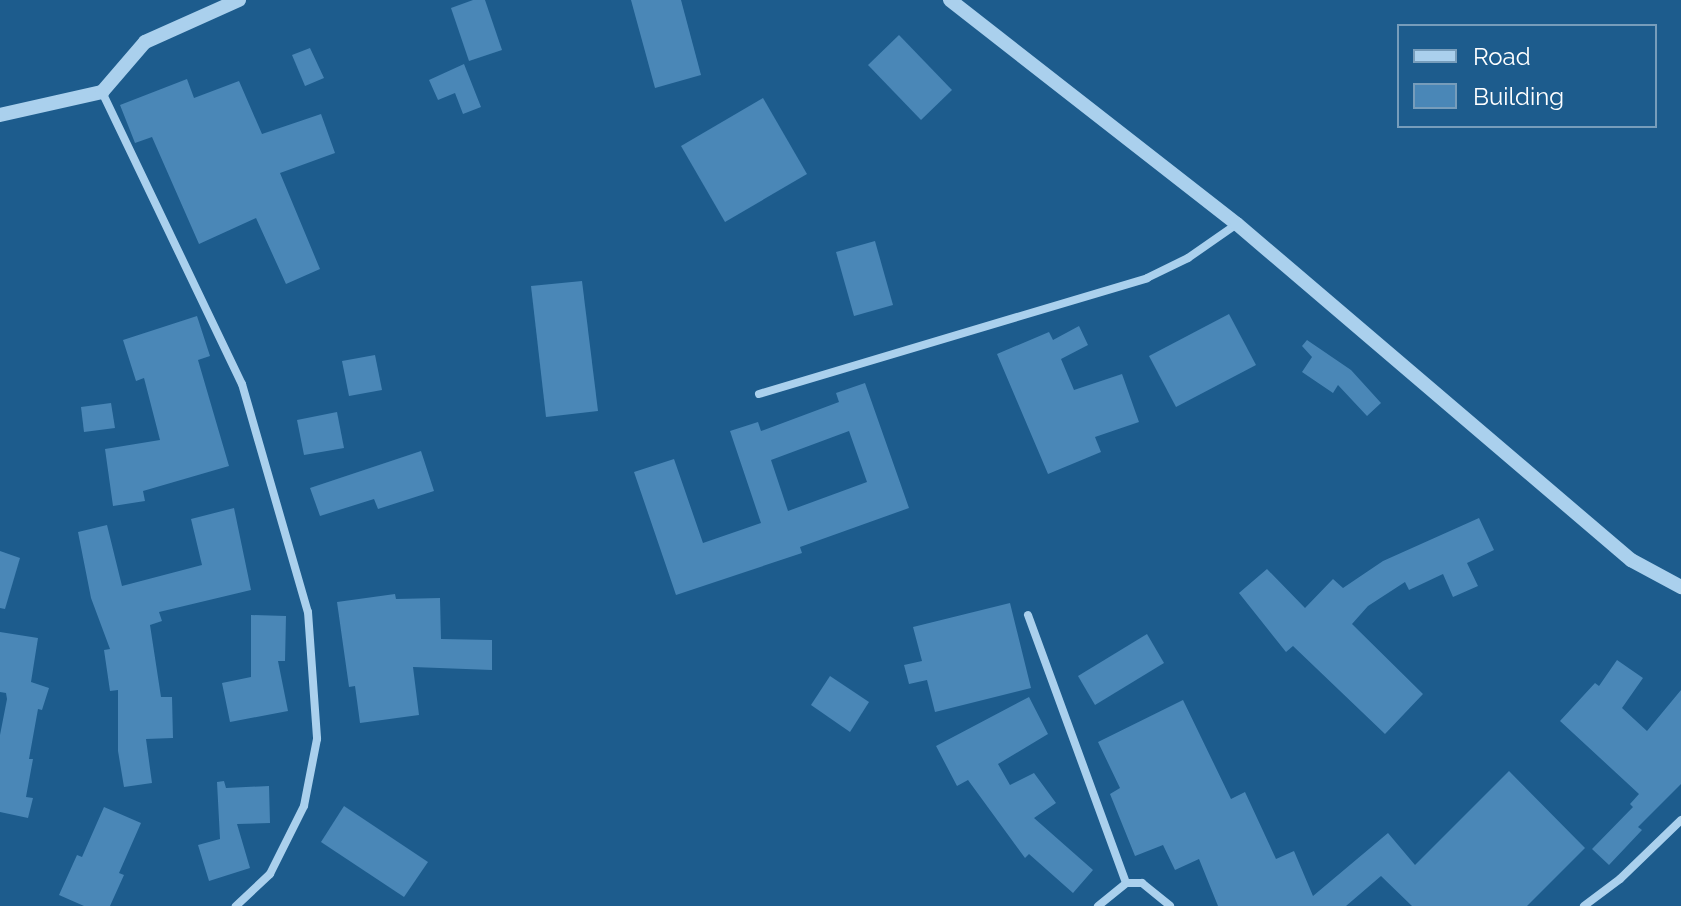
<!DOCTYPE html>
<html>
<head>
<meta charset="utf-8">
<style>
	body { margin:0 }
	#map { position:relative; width:1681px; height:906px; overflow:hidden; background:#1d5c8d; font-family:Raleway,sans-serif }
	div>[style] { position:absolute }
	.building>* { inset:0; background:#4a87b7 }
	.minor>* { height:8px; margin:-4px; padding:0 4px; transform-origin:4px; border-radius:4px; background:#aad0ed }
	.tertiary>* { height:14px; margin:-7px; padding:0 7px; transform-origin:7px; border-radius:7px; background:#aad0ed }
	span { translate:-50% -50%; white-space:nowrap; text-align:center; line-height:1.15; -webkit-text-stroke:6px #1d5c8d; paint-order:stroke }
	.legend { position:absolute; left:1397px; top:24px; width:260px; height:104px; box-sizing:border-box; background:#1d5c8d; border:2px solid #779dbb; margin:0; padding:10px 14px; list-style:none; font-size:24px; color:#fff }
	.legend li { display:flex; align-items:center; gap:16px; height:40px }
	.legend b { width:40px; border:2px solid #779dbb }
</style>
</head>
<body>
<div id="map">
	<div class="building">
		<i style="clip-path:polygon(473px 0,485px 0,502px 50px,469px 61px,451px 8px)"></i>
		<i style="clip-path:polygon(631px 0,681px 0,701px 75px,655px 88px)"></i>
		<i style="clip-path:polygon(899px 35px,952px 90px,921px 120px,868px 65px)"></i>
		<i style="clip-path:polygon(310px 48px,324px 78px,305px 86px,292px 55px)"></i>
		<i style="clip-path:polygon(464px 64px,481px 107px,463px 114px,455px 93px,438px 100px,429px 80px)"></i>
		<i style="clip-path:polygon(187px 79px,194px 98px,239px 81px,262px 134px,321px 114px,335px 153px,280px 173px,320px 269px,286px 284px,256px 218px,199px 244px,152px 137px,135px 143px,120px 105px)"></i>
		<i style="clip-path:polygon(763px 98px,807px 174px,725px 222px,681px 146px)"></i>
		<i style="clip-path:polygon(875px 241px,893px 305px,854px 316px,836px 252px)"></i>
		<i style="clip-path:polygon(582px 281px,598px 411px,546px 417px,531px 286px)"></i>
		<i style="clip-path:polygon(1229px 314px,1256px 365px,1176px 407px,1149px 356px)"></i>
		<i style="clip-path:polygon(197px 316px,210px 356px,198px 360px,229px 466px,143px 491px,145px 501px,113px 506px,105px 449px,160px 440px,144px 378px,136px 381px,123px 340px)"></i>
		<i style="clip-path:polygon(1079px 326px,1088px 345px,1061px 359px,1074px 390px,1122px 374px,1139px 422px,1095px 437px,1101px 452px,1048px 474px,997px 354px,1049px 332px,1053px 340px)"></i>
		<i style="clip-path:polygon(1307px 340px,1351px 370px,1381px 403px,1367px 416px,1338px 385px,1333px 393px,1302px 372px,1312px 357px,1302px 346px)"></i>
		<i style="clip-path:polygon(375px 355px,382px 390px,349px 396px,342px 361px)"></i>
		<i style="clip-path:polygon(evenodd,865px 383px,909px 508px,800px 547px,802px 553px,676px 595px,634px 472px,674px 459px,703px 543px,761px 523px,730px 431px,758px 422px,761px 431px,839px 402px,836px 393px,865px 383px,849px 431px,867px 482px,788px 511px,771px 460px,849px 431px)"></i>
		<i style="clip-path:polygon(111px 403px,115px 428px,84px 432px,81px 407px)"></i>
		<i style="clip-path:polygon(337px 412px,344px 448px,304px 455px,297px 420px)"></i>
		<i style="clip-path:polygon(421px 451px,434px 491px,378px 509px,374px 499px,320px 516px,310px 488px)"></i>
		<i style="clip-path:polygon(234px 508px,251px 590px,159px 612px,162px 621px,150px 625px,161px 697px,172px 697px,173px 738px,146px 739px,152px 783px,124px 787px,118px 751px,118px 690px,110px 691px,104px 650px,110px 649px,91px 598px,78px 532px,107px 525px,122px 586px,202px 565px,191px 519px)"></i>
		<i style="clip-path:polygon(1479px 518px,1494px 550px,1467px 563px,1478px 586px,1453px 597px,1443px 574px,1409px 590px,1405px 582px,1368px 606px,1352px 624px,1423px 694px,1385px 734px,1293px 646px,1286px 652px,1239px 593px,1267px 569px,1305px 608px,1333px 579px,1343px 588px,1383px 561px)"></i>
		<i style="clip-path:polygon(0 551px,20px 558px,5px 609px,0 608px)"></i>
		<i style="clip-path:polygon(395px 594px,396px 599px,440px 598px,441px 639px,492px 640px,492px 670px,413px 667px,419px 715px,360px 723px,355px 686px,349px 687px,337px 602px)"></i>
		<i style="clip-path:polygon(1010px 603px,1031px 688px,935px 712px,927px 680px,909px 684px,904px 665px,922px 661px,913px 627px)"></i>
		<i style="clip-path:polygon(251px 615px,286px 616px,285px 661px,278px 661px,288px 711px,230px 722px,222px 683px,251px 677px)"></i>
		<i style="clip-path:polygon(0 632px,38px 638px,31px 682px,49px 688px,42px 710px,38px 709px,29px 759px,33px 759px,26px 797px,33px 798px,28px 818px,0 812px,0 735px,7px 699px,6px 693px,0 692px)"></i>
		<i style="clip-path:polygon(1147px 634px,1164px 663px,1095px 705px,1078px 676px)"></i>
		<i style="clip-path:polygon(1617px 660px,1643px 678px,1622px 708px,1647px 731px,1681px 690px,1681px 784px,1638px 827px,1642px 830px,1609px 865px,1592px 849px,1633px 807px,1630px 804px,1639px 794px,1560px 721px,1595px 683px,1599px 686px)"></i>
		<i style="clip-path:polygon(830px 676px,869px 702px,850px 732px,811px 705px)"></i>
		<i style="clip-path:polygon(1029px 697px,1048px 734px,998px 764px,1010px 785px,1034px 773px,1056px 803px,1034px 818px,1093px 870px,1073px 893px,1029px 854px,1025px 858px,968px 780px,957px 786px,936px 746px)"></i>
		<i style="clip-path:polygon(1183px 700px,1231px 799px,1245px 792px,1276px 859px,1294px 851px,1313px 896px,1388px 833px,1415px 865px,1509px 771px,1585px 848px,1527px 906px,1412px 906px,1381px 876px,1346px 906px,1218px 906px,1199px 859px,1175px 870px,1163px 845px,1135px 856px,1110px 794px,1120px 788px,1098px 742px)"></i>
		<i style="clip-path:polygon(224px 781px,226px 788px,269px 786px,270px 823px,237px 824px,250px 868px,209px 881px,198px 845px,220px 839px,217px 782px)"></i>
		<i style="clip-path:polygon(344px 806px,428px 862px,404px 897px,321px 842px)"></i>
		<i style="clip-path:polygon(104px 807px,141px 823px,119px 873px,124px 875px,110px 906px,84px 906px,59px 895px,77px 855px,82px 857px)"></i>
	</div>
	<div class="minor">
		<i style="left:102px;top:92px;width:324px;rotate:64.4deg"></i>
		<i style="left:242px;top:384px;width:237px;rotate:73.9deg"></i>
		<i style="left:308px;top:612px;width:127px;rotate:85.9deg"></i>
		<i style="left:317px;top:739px;width:68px;rotate:101deg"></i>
		<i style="left:304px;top:806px;width:76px;rotate:116.6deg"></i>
		<i style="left:270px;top:874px;width:47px;rotate:136.7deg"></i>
		<i style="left:759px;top:394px;width:405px;rotate:-16.6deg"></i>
		<i style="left:1147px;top:278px;width:46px;rotate:-26deg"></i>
		<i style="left:1188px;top:258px;width:60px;rotate:-34.8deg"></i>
		<i style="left:1028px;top:615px;width:285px;rotate:69.9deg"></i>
		<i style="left:1098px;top:906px;width:36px;rotate:-39deg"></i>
		<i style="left:1126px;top:883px;width:16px"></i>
		<i style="left:1142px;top:883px;width:36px;rotate:39deg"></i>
		<i style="left:1584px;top:906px;width:45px;rotate:-36.9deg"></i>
		<i style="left:1620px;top:879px;width:85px;rotate:-44deg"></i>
	</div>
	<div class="tertiary">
		<i style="left:950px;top:0;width:364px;rotate:38deg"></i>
		<i style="left:1237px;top:224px;width:518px;rotate:40.46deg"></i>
		<i style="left:1631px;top:560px;width:57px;rotate:28.4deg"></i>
		<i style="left:0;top:115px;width:105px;rotate:-12.7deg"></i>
		<i style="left:102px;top:92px;width:66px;rotate:-49.3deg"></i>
		<i style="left:145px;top:42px;width:103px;rotate:-24.1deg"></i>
	</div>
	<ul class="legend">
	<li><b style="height:10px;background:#aad0ed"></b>Road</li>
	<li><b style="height:22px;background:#4a87b7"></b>Building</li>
	</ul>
</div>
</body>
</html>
